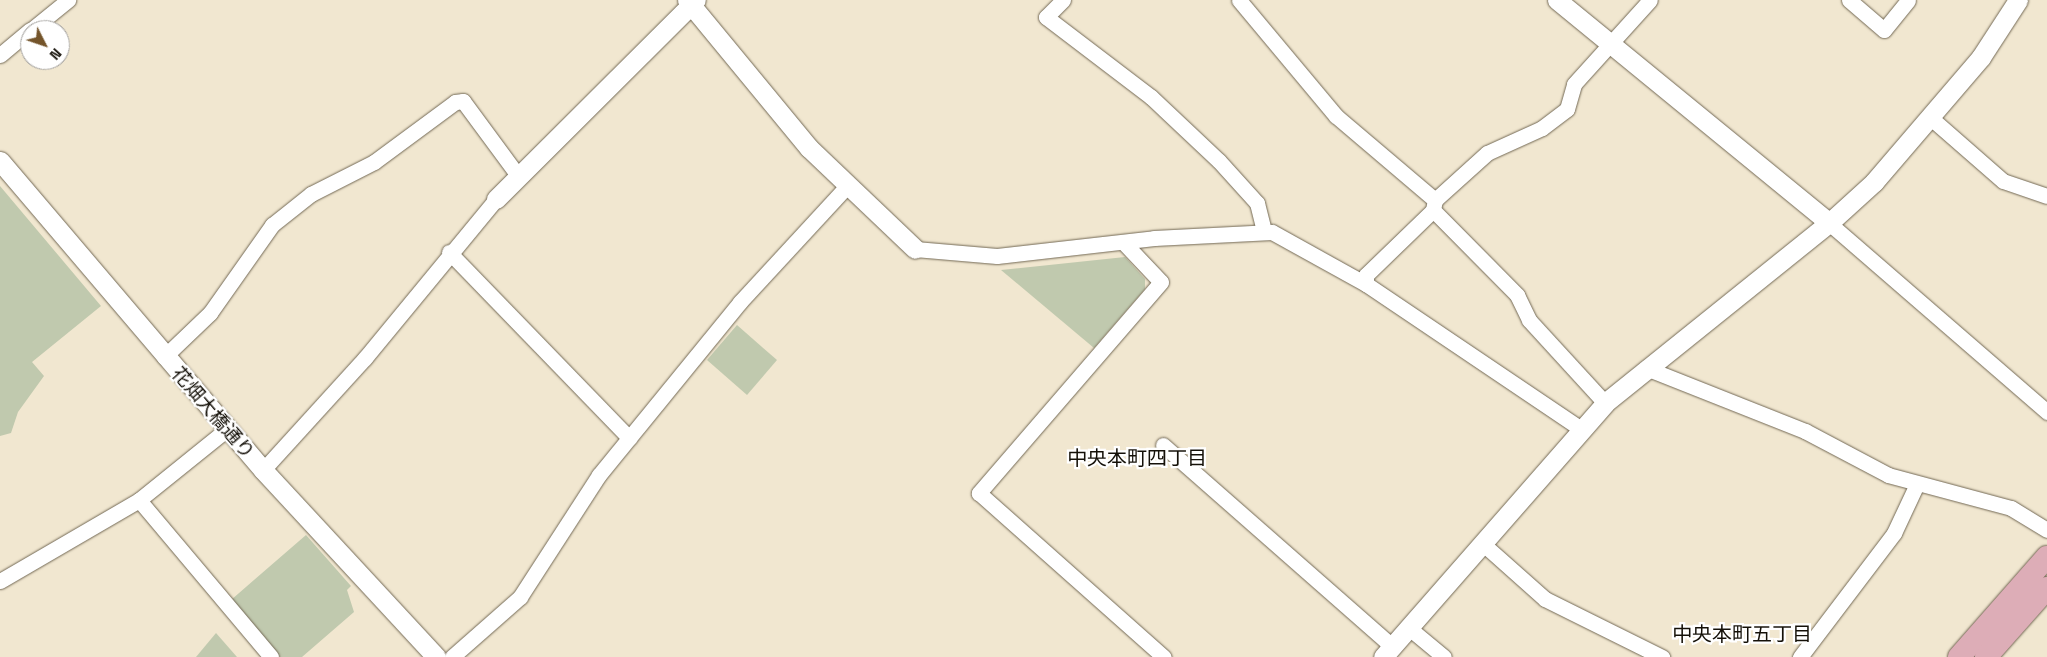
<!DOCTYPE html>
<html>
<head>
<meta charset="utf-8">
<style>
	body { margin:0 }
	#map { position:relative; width:2047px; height:657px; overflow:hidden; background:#f1e7d0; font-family:"Space Grotesk","Noto Sans JP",sans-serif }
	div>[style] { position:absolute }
	.green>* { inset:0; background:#c0c9ae }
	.roads { filter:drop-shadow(0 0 1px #726854) drop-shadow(0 0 1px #726854) }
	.minor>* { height:15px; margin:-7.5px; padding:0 7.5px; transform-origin:7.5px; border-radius:7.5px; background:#fff }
	.tertiary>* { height:19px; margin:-9.5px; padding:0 9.5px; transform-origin:9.5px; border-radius:9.5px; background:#fff }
	.primary>* { height:22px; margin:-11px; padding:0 11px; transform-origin:11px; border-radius:11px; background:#ddadb7 }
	span { translate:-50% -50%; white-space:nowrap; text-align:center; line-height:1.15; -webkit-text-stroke:4.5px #fff; paint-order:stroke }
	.street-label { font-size:19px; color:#141008 }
	.neighbourhood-label { font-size:20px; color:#141008 }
	.north { position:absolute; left:20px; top:20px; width:50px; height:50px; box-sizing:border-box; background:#fff; border:1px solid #a19f9c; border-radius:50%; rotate:131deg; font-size:14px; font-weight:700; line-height:20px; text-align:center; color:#141008 }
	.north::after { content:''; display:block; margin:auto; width:18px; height:22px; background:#74542a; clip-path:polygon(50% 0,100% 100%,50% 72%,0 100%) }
</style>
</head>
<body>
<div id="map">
	<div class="green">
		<i style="clip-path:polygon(0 186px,101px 306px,32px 362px,44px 376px,18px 412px,11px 433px,0 436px)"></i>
		<i style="clip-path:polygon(1125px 257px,1145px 279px,1145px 289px,1094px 348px,1001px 270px)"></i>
		<i style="clip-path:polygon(737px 325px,777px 360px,747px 395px,707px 360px)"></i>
		<i style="clip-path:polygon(306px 535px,351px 586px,347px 590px,354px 612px,302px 657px,280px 657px,231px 600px)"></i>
		<i style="clip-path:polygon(216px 633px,237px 657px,196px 657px)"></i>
	</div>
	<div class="roads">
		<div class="minor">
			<i style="left:1063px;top:0;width:24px;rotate:135deg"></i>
			<i style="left:1046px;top:17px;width:132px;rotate:37.3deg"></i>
			<i style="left:1151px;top:97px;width:93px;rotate:43.3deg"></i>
			<i style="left:1219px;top:161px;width:57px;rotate:47.9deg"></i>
			<i style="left:1257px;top:203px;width:29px;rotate:76deg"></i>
			<i style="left:1239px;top:0;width:151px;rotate:50.1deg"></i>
			<i style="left:1336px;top:116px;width:130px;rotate:40.3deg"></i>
			<i style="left:1849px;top:0;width:46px;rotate:40.6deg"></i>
			<i style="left:1884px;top:30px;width:38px;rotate:-51deg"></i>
			<i style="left:31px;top:30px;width:48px;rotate:-39deg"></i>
			<i style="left:0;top:55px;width:39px;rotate:-40deg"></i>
			<i style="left:1932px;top:119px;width:94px;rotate:41.1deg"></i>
			<i style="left:2003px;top:181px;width:46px;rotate:18.8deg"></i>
			<i style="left:1433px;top:210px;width:120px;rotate:45.3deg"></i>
			<i style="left:1517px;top:295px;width:28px;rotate:64deg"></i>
			<i style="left:1529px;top:320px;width:113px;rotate:47.5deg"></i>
			<i style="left:1829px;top:223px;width:289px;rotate:40.9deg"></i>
			<i style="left:1125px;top:244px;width:52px;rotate:46.5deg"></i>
			<i style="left:1161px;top:282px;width:279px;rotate:130.8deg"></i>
			<i style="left:979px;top:493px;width:247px;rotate:41.6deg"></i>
			<i style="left:915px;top:249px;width:82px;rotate:4.9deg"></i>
			<i style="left:997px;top:256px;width:158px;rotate:-6.5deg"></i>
			<i style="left:1154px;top:238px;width:118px;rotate:-2.9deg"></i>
			<i style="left:1272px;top:232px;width:107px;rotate:29deg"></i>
			<i style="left:1366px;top:284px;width:259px;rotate:34deg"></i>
			<i style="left:449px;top:252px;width:259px;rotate:45.9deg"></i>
			<i style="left:1366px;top:284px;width:9px;rotate:-90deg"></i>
			<i style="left:1366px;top:275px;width:93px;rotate:-44.1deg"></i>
			<i style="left:1433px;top:210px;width:10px;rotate:-79deg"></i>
			<i style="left:1435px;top:200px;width:70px;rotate:-42.1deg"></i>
			<i style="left:1487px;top:153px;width:60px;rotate:-24.4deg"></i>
			<i style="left:1542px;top:128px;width:31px;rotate:-37deg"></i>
			<i style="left:1567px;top:109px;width:26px;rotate:-74deg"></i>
			<i style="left:1574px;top:84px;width:113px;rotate:-47.9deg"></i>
			<i style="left:164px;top:357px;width:64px;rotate:-43.7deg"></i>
			<i style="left:210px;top:313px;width:108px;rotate:-54.8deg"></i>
			<i style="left:272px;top:225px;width:50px;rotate:-38.5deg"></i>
			<i style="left:311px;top:194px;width:71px;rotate:-26.9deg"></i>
			<i style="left:374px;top:162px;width:101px;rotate:-36.5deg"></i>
			<i style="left:455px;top:102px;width:8px;rotate:-7deg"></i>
			<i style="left:463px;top:101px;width:94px;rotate:53.6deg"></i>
			<i style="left:1646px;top:368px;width:171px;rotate:21.6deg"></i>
			<i style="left:1805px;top:431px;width:94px;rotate:27.9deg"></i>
			<i style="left:1888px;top:475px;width:127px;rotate:15deg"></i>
			<i style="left:2011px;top:508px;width:42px;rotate:31.4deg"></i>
			<i style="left:1163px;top:445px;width:305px;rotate:41.3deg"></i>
			<i style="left:263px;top:470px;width:151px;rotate:-47.7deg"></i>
			<i style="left:365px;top:358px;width:206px;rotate:-50.5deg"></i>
			<i style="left:139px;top:500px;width:205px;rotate:49.9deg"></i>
			<i style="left:1482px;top:543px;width:84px;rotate:41.6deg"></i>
			<i style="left:1545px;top:599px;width:131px;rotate:26.4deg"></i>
			<i style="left:0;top:581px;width:161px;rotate:-30.2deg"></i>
			<i style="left:139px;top:500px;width:113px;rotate:-38.9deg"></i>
			<i style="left:1409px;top:628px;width:45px;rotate:39.6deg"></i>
			<i style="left:452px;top:657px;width:91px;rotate:-41.4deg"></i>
			<i style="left:520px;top:597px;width:145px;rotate:-57.1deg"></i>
			<i style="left:599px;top:475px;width:223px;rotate:-50.8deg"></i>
			<i style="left:740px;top:302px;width:156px;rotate:-47.3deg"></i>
			<i style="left:1800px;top:657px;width:156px;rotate:-52.8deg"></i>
			<i style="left:1894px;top:533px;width:54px;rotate:-64.9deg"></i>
		</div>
		<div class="tertiary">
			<i style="left:687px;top:0;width:192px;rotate:50.5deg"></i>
			<i style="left:809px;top:148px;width:146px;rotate:43.6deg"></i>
			<i style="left:1557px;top:0;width:352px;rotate:39.3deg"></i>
			<i style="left:0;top:161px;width:406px;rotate:49.6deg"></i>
			<i style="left:263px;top:470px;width:255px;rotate:47.2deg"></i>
			<i style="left:496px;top:199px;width:282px;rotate:-44.9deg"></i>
			<i style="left:1383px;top:657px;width:337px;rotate:-48.8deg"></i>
			<i style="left:1605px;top:403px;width:287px;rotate:-38.8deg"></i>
			<i style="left:1829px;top:223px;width:61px;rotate:-42.3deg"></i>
			<i style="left:1874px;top:182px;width:165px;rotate:-49.4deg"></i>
			<i style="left:1981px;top:57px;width:68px;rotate:-57deg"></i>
		</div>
		<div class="primary">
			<i style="left:1959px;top:657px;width:133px;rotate:-48.7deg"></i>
			<i style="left:1986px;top:657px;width:92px;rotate:-48.5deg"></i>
		</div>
	</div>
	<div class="street-label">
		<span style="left:213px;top:413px;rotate:49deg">花畑大橋通り</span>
	</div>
	<div class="neighbourhood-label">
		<span style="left:1137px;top:458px">中央本町四丁目</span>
		<span style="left:1742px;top:634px">中央本町五丁目</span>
	</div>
	<div class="north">N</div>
</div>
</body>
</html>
